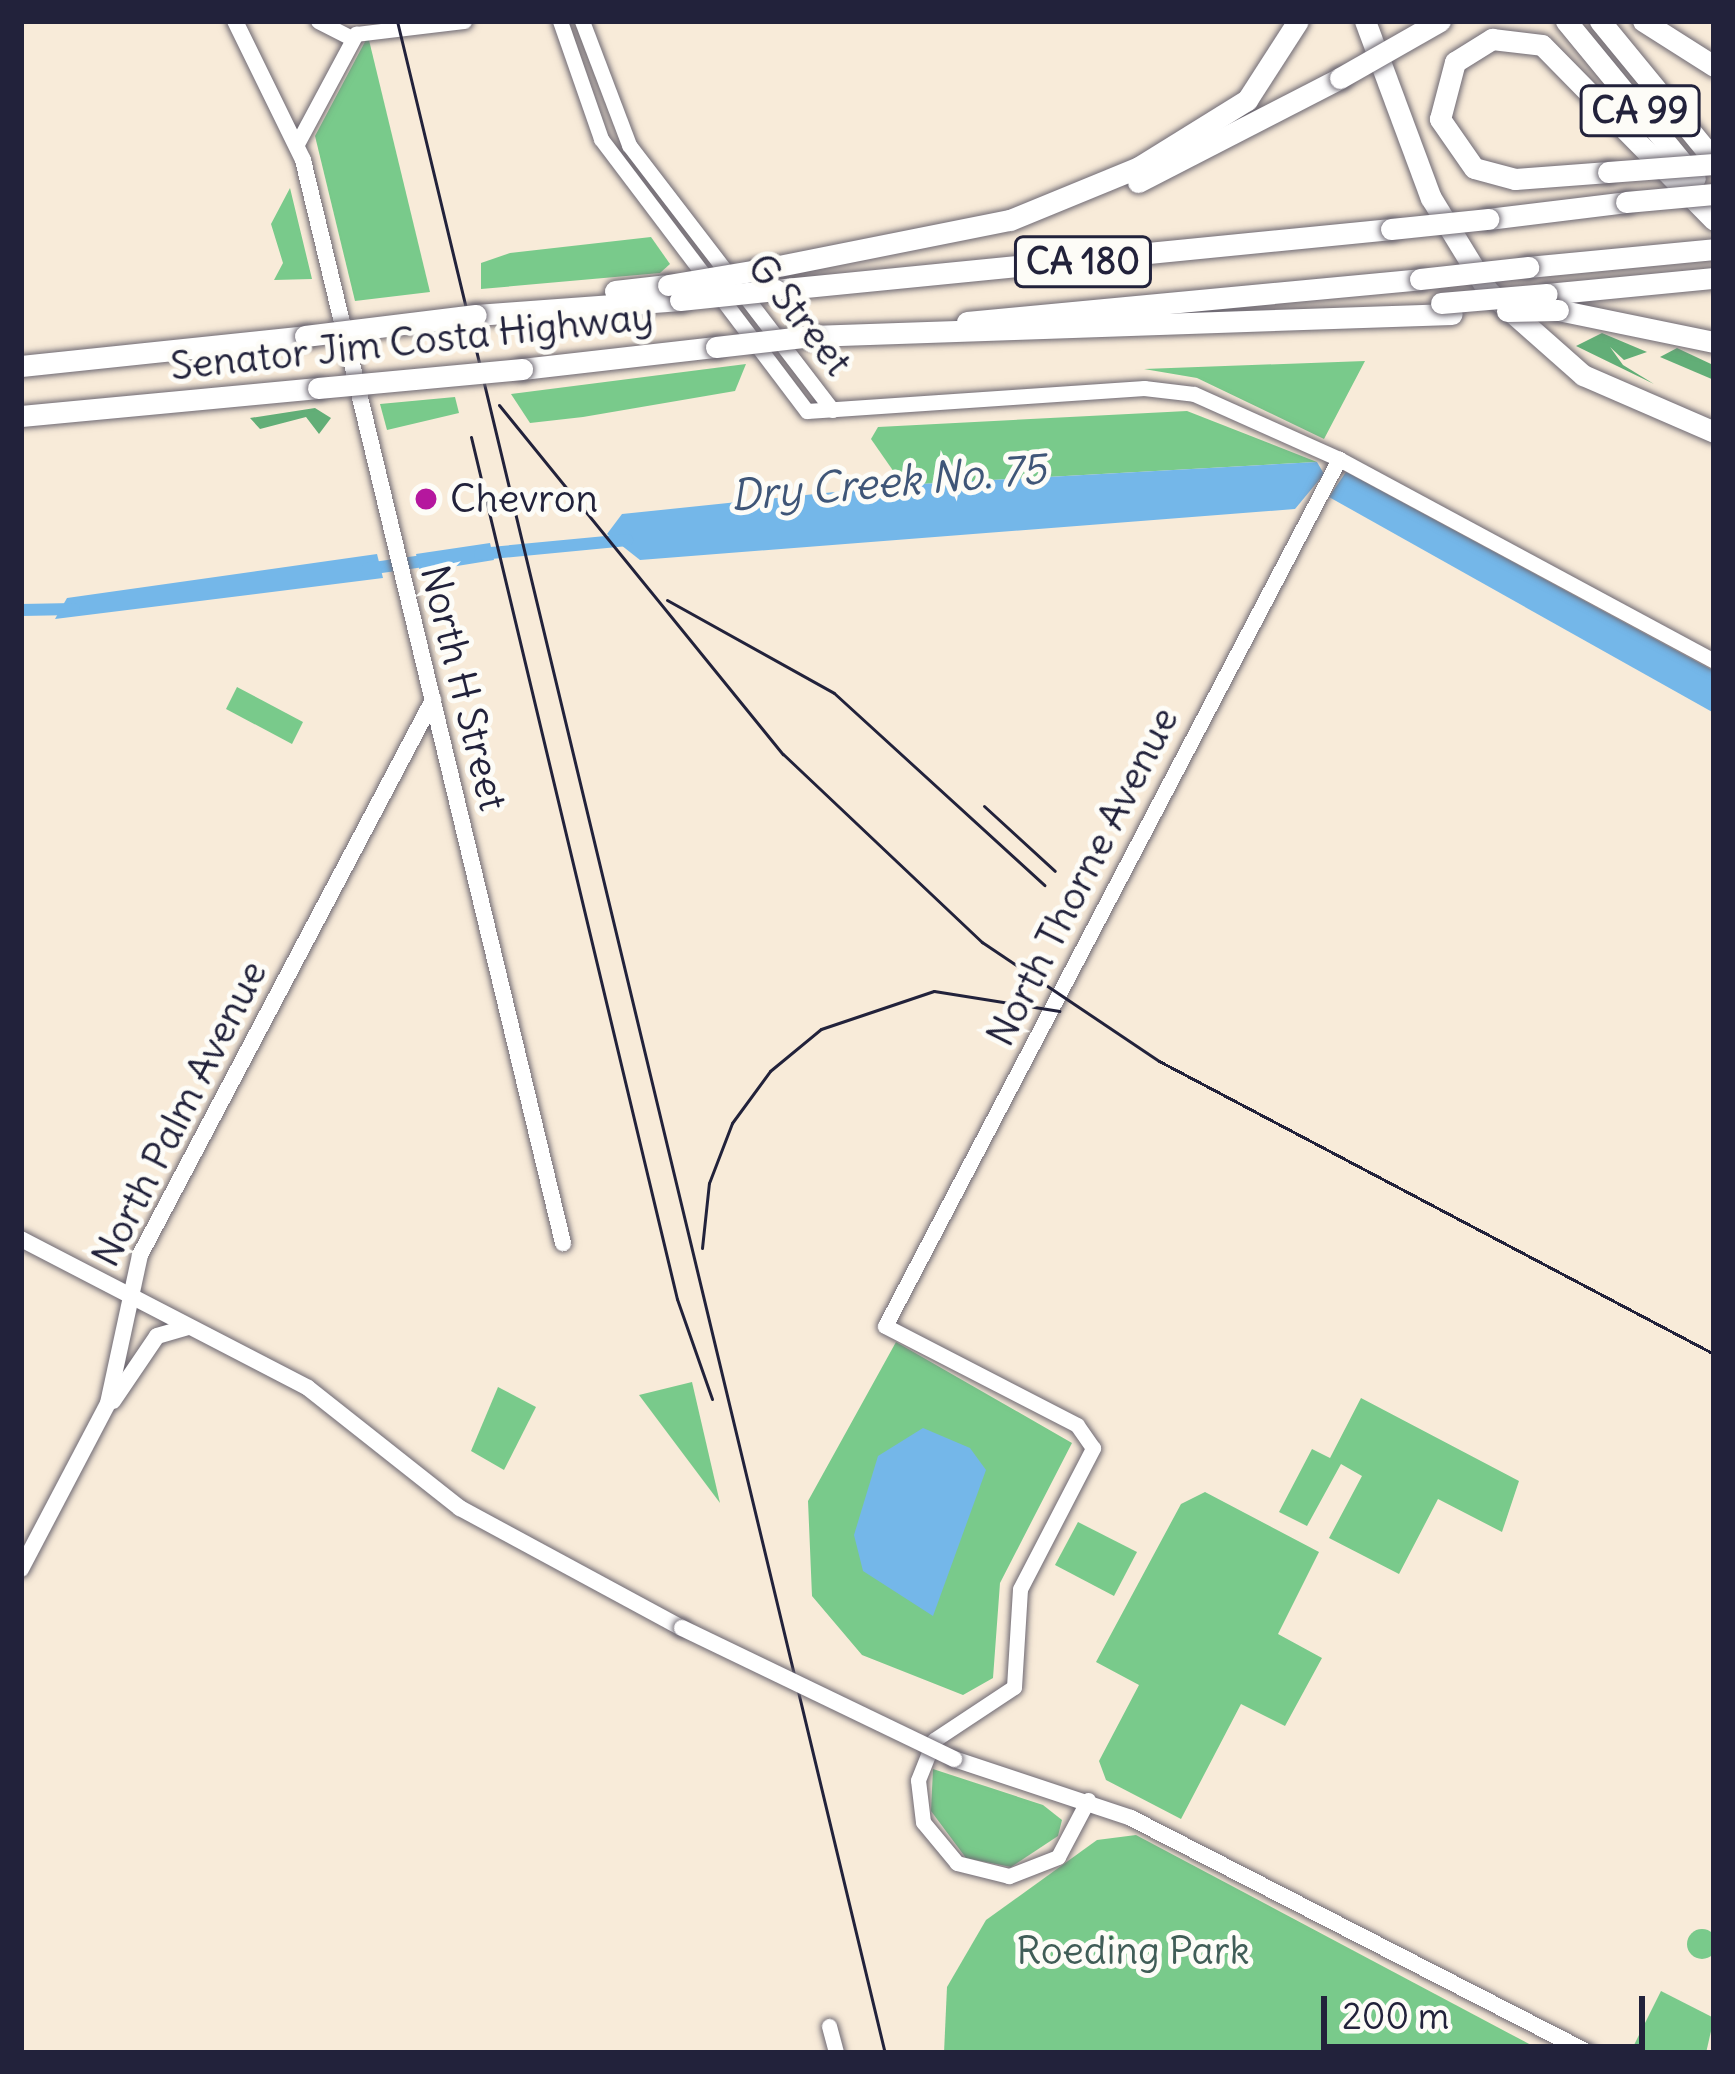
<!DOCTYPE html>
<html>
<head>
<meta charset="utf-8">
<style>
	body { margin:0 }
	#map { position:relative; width:1735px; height:2074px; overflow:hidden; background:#f8ebd9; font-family:Delius,sans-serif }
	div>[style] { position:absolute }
	.green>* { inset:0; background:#79ca8b }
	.round { border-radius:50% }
	.forest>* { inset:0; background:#62ae77 }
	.water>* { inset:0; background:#74b7e9 }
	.canal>* { height:12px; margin:-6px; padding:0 6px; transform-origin:6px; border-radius:6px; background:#74b7e9 }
	.roads { filter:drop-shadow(0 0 3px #6d6872) drop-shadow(0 0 3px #6d6872) }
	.tertiary>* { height:15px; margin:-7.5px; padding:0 7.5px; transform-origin:7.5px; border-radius:7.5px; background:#fff }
	.secondary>* { height:16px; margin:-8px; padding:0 8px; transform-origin:8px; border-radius:8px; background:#fff }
	.motorway>* { height:21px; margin:-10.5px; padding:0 10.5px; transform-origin:10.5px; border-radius:10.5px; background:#fff }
	.rail>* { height:3px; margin:-1.5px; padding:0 1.5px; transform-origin:1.5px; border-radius:1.5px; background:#22223b }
	.bridges { filter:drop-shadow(0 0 3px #6d6872) drop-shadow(0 0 3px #6d6872) }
	.secondary-bridge>* { height:16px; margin:-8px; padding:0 8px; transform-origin:8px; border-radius:8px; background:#fff }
	.motorway-bridge>* { height:21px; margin:-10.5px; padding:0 10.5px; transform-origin:10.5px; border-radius:10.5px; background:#fff }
	.dots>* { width:33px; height:33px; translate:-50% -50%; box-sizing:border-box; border:6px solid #fdfcf7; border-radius:50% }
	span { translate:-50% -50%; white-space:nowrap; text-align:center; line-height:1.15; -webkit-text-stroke:10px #fdfcf7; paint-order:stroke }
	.shield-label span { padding:3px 9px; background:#fdfcf7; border:3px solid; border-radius:9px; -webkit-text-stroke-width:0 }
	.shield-label { font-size:36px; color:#22223b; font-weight:700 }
	.street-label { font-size:39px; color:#22223b }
	.poi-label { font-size:39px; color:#22223b }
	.left { translate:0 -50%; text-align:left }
	.park-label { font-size:39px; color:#405d57 }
	.water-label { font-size:42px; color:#3f5678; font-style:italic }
	.frame { position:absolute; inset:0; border:24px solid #22223b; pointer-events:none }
	.scale { position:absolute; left:1321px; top:1996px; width:324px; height:54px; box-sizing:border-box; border:6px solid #22223b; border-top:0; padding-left:15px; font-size:36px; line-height:42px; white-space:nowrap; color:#22223b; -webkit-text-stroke:9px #fdfcf7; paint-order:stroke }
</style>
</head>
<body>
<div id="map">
	<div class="green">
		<i style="clip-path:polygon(368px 36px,430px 292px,355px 301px,315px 136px)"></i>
		<i style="clip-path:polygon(290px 188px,312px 279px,274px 280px,283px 263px,271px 224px)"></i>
		<i style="clip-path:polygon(651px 237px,670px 264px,660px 273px,481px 289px,481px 263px,510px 253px)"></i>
		<i style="clip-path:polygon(1365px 361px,1324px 439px,1197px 378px,1144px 369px)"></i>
		<i style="clip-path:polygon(746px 364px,735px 391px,583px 417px,530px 423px,511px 394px)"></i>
		<i style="clip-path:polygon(455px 397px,459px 413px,387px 430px,380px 404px)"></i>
		<i style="clip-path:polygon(1187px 411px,1317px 462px,903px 485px,871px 439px,878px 427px)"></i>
		<i style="clip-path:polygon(237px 687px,303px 722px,292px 744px,226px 709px)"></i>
		<i style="clip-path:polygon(896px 1342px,1072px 1443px,1000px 1583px,993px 1678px,963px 1695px,862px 1655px,812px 1596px,808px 1501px)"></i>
		<i style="clip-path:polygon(692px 1382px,720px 1503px,639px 1395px)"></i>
		<i style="clip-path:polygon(498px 1387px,536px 1407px,504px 1470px,471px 1451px)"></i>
		<i style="clip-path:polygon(1361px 1398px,1519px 1481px,1502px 1532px,1438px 1499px,1399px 1574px,1329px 1538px,1362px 1476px,1341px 1464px,1307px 1526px,1279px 1512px,1312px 1449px,1330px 1458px)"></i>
		<i style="clip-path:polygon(1205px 1492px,1319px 1552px,1278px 1634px,1322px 1658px,1285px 1726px,1241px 1704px,1181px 1819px,1106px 1780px,1099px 1761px,1139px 1685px,1096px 1662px,1181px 1504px)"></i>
		<i style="clip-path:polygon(1078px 1522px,1137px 1552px,1114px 1596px,1055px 1565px)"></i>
		<i style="clip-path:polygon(933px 1769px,1043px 1805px,1062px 1820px,1058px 1836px,1011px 1867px,966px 1858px,931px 1811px)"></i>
		<i style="clip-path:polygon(1136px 1835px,1546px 2053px,944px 2053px,947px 1987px,986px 1920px,1097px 1840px)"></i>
		<i class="round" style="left:1687px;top:1929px;width:30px;height:30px"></i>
		<i style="clip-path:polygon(1661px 1991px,1714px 2018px,1706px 2053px,1631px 2051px)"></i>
	</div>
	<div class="forest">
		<i style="clip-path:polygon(1602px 333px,1647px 352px,1624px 360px,1610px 347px,1623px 365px,1654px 384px,1576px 346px)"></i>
		<i style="clip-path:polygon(1677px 348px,1711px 364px,1714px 380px,1660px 357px)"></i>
		<i style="clip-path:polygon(315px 408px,331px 418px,319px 434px,306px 417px,260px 429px,250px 418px)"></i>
	</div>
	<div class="water">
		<i style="clip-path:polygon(1317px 462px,1324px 474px,1295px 509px,640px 560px,607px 534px,622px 514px,903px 485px)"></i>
		<i style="clip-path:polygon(1346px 472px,1714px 671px,1714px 713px,1329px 497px)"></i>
		<i style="clip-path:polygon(490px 543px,494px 560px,420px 572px,416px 554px)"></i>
		<i style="clip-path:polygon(377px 554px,383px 578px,55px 619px,67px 598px)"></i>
		<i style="clip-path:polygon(923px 1428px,970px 1448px,986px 1470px,933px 1616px,863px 1571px,854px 1535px,878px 1456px)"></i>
	</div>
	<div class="canal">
		<i style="left:480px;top:554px;width:148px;rotate:-5.4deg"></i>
		<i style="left:367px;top:569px;width:64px;rotate:-8.1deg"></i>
		<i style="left:21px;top:610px;width:53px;rotate:-1.1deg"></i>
	</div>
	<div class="roads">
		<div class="tertiary">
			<i style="left:318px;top:21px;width:37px;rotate:27deg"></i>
			<i style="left:560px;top:21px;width:125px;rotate:70.8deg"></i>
			<i style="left:601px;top:139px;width:341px;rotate:52.9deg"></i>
			<i style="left:807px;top:411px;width:338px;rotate:-3.9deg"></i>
			<i style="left:1144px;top:388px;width:50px;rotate:6.8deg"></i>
			<i style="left:1194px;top:394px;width:159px;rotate:24.1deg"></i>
			<i style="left:1339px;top:459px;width:426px;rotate:28.3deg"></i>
			<i style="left:582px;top:21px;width:133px;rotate:69.2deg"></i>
			<i style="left:629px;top:145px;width:334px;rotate:52.5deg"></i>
			<i style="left:298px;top:142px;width:123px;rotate:-61.8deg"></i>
			<i style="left:356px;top:34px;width:109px;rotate:-6.9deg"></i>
			<i style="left:1088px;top:1800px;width:64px;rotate:117.8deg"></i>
			<i style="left:1058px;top:1857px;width:53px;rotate:158.8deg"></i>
			<i style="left:1009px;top:1876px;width:54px;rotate:-166deg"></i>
			<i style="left:957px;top:1863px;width:53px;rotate:-129.7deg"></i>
			<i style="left:923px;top:1822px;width:42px;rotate:-96.8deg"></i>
			<i style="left:918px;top:1780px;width:43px;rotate:-68.2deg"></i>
			<i style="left:934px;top:1740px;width:96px;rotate:-33.5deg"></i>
			<i style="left:1014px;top:1687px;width:98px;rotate:-86.5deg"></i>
			<i style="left:1020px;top:1589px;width:159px;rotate:-62.6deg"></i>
			<i style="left:1093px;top:1448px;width:28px;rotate:-125deg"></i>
			<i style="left:1077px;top:1425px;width:216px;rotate:-152.7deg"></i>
			<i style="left:885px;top:1326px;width:979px;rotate:-62.36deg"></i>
			<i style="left:829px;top:2026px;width:28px;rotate:75deg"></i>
		</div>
		<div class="secondary">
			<i style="left:235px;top:21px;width:155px;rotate:63.9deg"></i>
			<i style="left:303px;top:160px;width:1114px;rotate:76.5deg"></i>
			<i style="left:21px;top:1239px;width:323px;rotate:27.4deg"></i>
			<i style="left:308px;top:1388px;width:194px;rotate:38.3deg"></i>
			<i style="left:460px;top:1508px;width:252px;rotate:28.4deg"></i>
			<i style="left:113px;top:1401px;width:78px;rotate:-55.9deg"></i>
			<i style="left:157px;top:1336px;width:33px;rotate:-16deg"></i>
			<i style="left:21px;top:1569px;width:187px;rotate:-62.3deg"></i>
			<i style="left:108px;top:1403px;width:151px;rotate:-77.8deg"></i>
			<i style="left:140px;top:1255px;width:628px;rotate:-62.17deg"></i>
			<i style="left:954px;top:1759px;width:187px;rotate:18.4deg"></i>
			<i style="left:1131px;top:1818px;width:515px;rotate:27.16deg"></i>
		</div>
		<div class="motorway">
			<i style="left:1365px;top:21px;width:189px;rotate:69.6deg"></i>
			<i style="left:1431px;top:198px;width:109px;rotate:58.5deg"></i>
			<i style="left:1488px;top:291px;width:127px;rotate:41.5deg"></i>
			<i style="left:1583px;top:375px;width:143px;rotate:23.5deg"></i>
			<i style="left:1566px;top:21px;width:203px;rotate:50.6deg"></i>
			<i style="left:1600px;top:21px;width:180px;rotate:50.6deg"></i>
			<i style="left:1643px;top:21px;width:84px;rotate:32.4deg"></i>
			<i style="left:1608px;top:172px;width:93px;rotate:175.7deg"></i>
			<i style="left:1515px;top:179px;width:42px;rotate:-165deg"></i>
			<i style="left:1474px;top:168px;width:60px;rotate:-124.8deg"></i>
			<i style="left:1440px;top:119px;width:59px;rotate:-75.3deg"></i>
			<i style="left:1455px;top:62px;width:44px;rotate:-31.9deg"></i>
			<i style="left:1492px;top:39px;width:50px;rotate:6.8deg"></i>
			<i style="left:1542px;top:45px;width:245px;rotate:45.5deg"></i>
			<i style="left:1138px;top:182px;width:227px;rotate:-27.2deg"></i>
			<i style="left:1488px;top:219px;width:139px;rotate:-7deg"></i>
			<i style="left:1528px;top:267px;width:187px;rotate:-5.5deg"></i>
			<i style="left:759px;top:270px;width:256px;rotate:-11.3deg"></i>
			<i style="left:1010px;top:220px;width:139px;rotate:-22.3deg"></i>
			<i style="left:1139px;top:167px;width:127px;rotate:-31.8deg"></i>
			<i style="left:1247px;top:100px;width:94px;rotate:-57.2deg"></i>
			<i style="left:775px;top:290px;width:619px;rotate:-5.66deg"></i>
			<i style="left:615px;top:291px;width:53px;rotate:-6.5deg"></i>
			<i style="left:1547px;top:294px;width:168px;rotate:-5.5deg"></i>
			<i style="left:1558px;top:310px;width:159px;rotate:11.6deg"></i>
			<i style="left:476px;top:315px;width:205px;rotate:-4.2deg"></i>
			<i style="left:967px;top:322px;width:455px;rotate:-5.4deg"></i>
			<i style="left:811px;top:336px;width:641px;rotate:-1.97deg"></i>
			<i style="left:21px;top:366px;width:286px;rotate:-6deg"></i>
			<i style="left:522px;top:369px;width:195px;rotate:-6.5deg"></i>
			<i style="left:21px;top:416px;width:298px;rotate:-5.4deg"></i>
		</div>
	</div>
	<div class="rail">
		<i style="left:397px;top:21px;width:2090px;rotate:76.5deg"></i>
		<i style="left:499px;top:405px;width:450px;rotate:50.9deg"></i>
		<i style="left:783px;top:754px;width:274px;rotate:43.4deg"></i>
		<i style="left:982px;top:942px;width:213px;rotate:33.9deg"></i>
		<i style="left:1159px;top:1061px;width:628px;rotate:27.83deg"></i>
		<i style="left:471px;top:437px;width:886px;rotate:76.56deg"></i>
		<i style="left:677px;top:1299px;width:106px;rotate:70.7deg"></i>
		<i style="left:667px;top:600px;width:191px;rotate:29.1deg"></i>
		<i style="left:834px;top:693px;width:285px;rotate:42.4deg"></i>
		<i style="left:984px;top:806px;width:96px;rotate:42.5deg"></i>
		<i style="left:702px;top:1248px;width:65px;rotate:-83.9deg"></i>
		<i style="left:709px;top:1183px;width:64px;rotate:-69deg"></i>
		<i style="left:732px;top:1123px;width:64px;rotate:-53.8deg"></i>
		<i style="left:770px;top:1071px;width:66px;rotate:-39.5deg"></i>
		<i style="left:821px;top:1029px;width:119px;rotate:-18.6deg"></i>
		<i style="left:934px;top:991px;width:127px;rotate:9.1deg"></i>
	</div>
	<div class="bridges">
		<div class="secondary-bridge">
			<i style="left:682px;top:1628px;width:302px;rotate:25.7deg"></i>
		</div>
		<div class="motorway-bridge">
			<i style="left:1340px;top:78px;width:115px;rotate:-29.7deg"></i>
			<i style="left:1608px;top:172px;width:106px;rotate:-4.3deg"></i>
			<i style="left:1626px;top:202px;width:88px;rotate:-5.2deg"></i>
			<i style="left:1391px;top:229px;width:98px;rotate:-5.9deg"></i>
			<i style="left:1420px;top:279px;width:109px;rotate:-6.3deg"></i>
			<i style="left:668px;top:285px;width:92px;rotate:-9.4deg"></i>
			<i style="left:680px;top:300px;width:96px;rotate:-6deg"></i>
			<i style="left:1441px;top:303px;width:106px;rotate:-4.9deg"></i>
			<i style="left:1507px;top:311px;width:51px;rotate:-1.1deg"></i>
			<i style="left:305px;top:336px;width:172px;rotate:-7deg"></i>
			<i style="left:716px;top:347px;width:96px;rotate:-6.6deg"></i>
			<i style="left:318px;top:388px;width:205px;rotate:-5.3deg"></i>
		</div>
	</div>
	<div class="dots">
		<i style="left:426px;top:499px;background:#b5179e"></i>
	</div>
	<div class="shield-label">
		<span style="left:1640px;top:111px">CA 99</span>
		<span style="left:1083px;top:262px">CA 180</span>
	</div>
	<div class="street-label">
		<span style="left:799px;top:315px;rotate:52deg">G Street</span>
		<span style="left:412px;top:342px;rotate:-6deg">Senator Jim Costa Highway</span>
		<span style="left:463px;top:688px;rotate:76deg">North H Street</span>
		<span style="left:1083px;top:877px;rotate:-63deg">North Thorne Avenue</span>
		<span style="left:180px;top:1114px;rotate:-63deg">North Palm Avenue</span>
	</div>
	<div class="poi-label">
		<span class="left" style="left:450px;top:499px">Chevron</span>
	</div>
	<div class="park-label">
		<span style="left:1133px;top:1951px">Roeding Park</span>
	</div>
	<div class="water-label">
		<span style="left:888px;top:482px;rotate:-5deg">Dry Creek No. 75</span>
	</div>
	<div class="frame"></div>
	<div class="scale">200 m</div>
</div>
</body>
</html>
